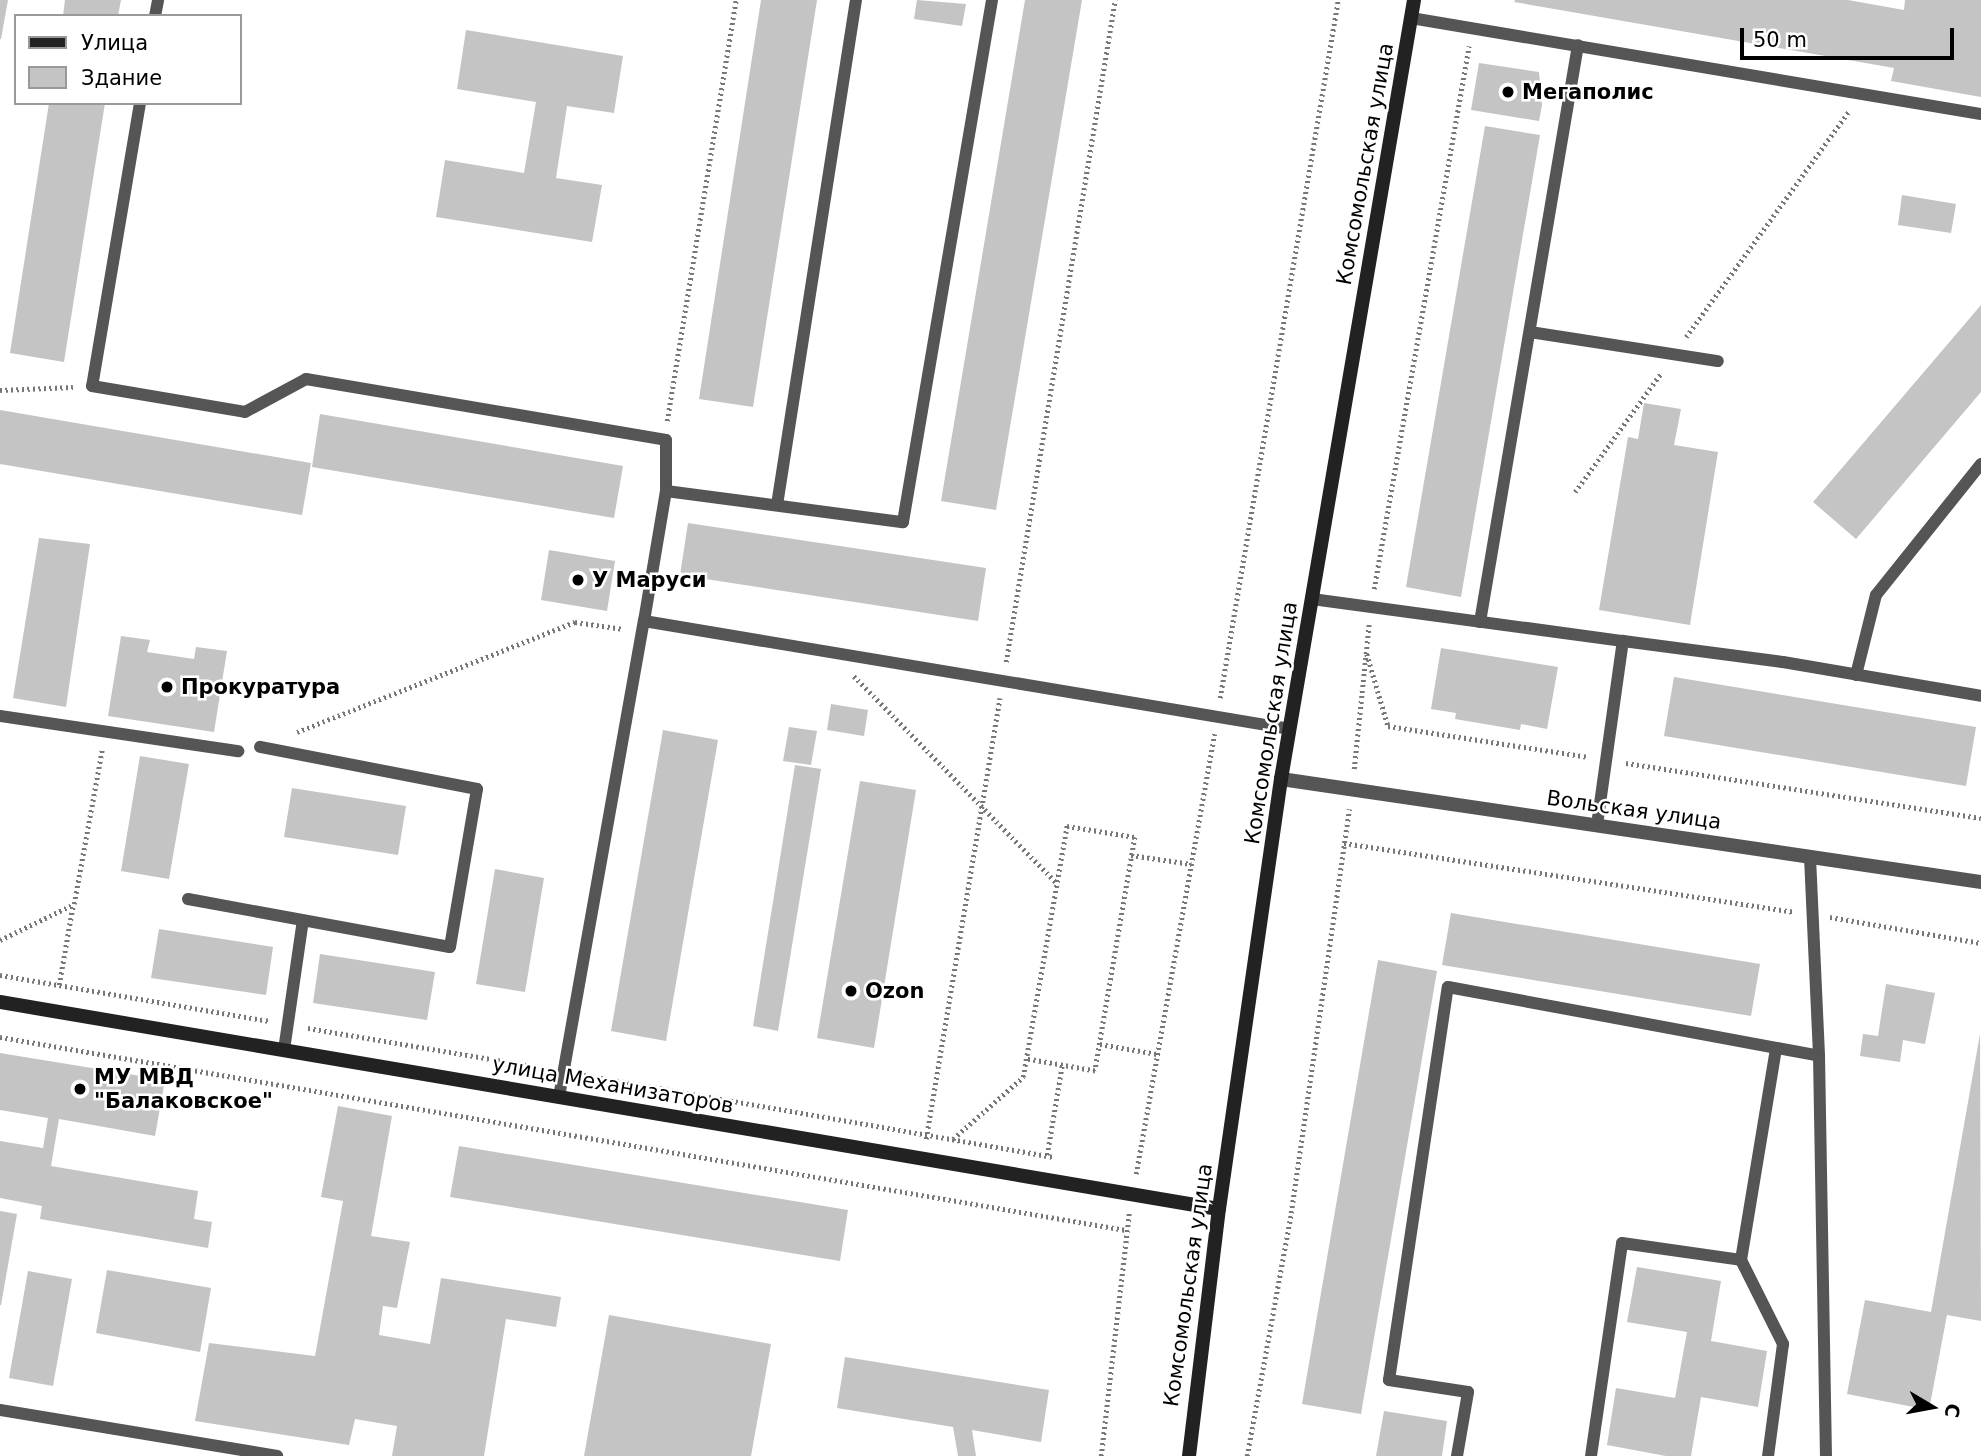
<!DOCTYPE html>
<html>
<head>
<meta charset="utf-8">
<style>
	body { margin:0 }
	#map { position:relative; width:1981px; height:1456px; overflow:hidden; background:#fff; font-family:"DejaVu Sans",sans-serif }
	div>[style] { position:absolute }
	.building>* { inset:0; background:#c4c4c4 }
	.path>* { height:4.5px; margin-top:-2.25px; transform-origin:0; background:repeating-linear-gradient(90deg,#777 0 2px,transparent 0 5.5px) }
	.lane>* { height:12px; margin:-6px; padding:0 6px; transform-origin:6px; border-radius:6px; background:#555 }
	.street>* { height:14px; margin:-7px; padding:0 7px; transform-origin:7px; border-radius:7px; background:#555 }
	.secondary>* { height:14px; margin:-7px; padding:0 7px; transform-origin:7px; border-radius:7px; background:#222 }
	.dots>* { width:19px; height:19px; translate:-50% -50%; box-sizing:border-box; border:4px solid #fff; border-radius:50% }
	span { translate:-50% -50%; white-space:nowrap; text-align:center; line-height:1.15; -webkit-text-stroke:5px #fff; paint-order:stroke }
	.poi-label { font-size:21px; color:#000; font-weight:700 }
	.left { translate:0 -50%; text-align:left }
	.street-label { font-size:21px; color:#000 }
	.legend { position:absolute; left:14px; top:14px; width:228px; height:91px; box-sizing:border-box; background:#fff; border:2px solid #999; margin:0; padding:9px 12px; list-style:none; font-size:21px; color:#000 }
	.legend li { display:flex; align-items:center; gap:14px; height:35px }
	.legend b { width:35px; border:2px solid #999 }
	.north { position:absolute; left:1897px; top:1372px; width:70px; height:70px; -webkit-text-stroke:5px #fff; paint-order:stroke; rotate:100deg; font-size:19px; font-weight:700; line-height:28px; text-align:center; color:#000 }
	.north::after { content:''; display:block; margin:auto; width:24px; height:32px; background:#000; clip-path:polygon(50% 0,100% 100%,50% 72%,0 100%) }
	.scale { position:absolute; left:1740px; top:28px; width:214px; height:32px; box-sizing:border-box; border:4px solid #000; border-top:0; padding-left:9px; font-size:21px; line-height:24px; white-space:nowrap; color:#000; -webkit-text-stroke:5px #fff; paint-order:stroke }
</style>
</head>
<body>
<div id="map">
	<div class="building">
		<i style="clip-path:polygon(0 0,8px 0,1px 39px,0 39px)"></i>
		<i style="clip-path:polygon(65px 0,121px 0,118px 16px,63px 16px)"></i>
		<i style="clip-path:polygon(761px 0,817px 0,753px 407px,699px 399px)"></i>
		<i style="clip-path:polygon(917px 0,966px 4px,962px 26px,914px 19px)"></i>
		<i style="clip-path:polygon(1025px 0,1082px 0,996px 510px,941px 501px)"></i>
		<i style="clip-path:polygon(1515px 0,1848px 0,1904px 10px,1905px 0,1981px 0,1981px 97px,1891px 81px,1894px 68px,1514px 2px)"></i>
		<i style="clip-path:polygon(466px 30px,623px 56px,614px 113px,567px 106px,556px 178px,602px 185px,592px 242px,436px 217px,445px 160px,524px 173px,536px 102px,457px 89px)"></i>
		<i style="clip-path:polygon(1479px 63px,1539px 72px,1542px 105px,1539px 121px,1471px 110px)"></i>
		<i style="clip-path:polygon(49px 103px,105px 103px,64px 362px,10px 353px)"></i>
		<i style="clip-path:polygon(1485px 126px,1540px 135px,1461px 597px,1406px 587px)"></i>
		<i style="clip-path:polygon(1902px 195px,1956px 204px,1951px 233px,1898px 225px)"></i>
		<i style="clip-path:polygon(1981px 305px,1981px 392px,1856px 539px,1813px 502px)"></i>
		<i style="clip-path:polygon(1644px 403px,1681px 409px,1674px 445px,1718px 452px,1690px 625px,1599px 610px,1628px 437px,1638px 439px)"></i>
		<i style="clip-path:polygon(0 410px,311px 463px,302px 515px,0 464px)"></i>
		<i style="clip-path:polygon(320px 414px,623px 466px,614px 518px,312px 467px)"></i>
		<i style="clip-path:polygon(688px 523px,986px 568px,978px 621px,680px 575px)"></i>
		<i style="clip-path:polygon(39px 538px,90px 544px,66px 707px,13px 698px)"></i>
		<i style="clip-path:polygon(549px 550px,615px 561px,607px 611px,541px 600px)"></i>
		<i style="clip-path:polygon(121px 636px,150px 640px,147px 652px,194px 659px,196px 647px,227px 651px,214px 732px,108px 716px)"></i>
		<i style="clip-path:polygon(1441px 648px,1558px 667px,1547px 729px,1521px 724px,1520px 730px,1455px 719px,1456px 713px,1431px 709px)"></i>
		<i style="clip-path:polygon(1674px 677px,1976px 727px,1966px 786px,1664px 736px)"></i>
		<i style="clip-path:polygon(831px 704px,868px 710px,864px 736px,827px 730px)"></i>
		<i style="clip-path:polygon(789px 727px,817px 731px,811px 765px,783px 761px)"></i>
		<i style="clip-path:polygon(663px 730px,718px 740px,666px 1041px,611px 1031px)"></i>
		<i style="clip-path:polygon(140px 756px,189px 764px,169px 879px,121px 871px)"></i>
		<i style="clip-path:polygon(795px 765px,821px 769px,778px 1031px,753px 1026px)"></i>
		<i style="clip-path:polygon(860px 781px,916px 790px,874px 1048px,817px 1038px)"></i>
		<i style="clip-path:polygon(292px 788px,406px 806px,398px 855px,284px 837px)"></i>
		<i style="clip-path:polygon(495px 869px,544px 878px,525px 992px,476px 984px)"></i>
		<i style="clip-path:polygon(1451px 913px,1760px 964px,1751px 1016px,1442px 965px)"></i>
		<i style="clip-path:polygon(159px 929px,273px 947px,266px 995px,151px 978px)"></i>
		<i style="clip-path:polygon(320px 954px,435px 972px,427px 1020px,313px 1003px)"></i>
		<i style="clip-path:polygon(1378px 960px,1437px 971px,1361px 1414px,1302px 1404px)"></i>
		<i style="clip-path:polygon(1886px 984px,1935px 993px,1925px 1044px,1903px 1040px,1900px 1062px,1860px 1056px,1863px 1034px,1878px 1036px)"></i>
		<i style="clip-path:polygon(1980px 1034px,1981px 1321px,1947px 1315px,1929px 1410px,1847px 1394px,1865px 1300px,1931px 1312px)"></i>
		<i style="clip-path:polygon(0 1053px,165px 1080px,155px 1136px,59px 1119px,51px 1166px,198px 1191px,194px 1219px,212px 1222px,208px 1248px,40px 1219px,42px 1206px,0 1198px,0 1141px,43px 1148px,48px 1118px,0 1110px)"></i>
		<i style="clip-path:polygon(338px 1106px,392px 1116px,371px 1236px,410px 1242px,397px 1308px,383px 1306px,379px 1335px,430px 1344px,441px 1278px,561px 1297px,556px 1327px,506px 1319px,484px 1456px,392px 1456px,397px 1426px,355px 1419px,349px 1445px,195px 1421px,209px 1343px,315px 1356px,343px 1201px,321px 1197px)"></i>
		<i style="clip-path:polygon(459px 1146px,848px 1210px,840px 1261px,450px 1197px)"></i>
		<i style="clip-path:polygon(0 1211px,17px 1214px,1px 1305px,0 1305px)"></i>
		<i style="clip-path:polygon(1637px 1267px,1721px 1281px,1711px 1341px,1767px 1351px,1758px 1407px,1701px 1397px,1691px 1456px,1666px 1456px,1607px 1445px,1616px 1388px,1675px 1398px,1687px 1332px,1627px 1322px)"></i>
		<i style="clip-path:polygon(107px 1270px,211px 1288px,200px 1352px,96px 1333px)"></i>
		<i style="clip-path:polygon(28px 1271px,72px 1279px,53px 1386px,9px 1378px)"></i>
		<i style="clip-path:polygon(609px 1315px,771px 1344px,751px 1456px,584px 1456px)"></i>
		<i style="clip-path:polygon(845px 1357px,1049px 1390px,1041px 1442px,972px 1430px,976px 1456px,958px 1456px,953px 1427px,837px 1408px)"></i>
		<i style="clip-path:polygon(1384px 1411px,1447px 1421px,1442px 1456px,1376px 1456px)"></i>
	</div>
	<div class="path">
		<i style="left:1686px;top:337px;width:279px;rotate:-54.2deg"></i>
		<i style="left:0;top:390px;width:73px;rotate:-2.4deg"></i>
		<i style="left:667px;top:421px;width:427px;rotate:-80.7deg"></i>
		<i style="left:1575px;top:492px;width:147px;rotate:-54.1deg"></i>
		<i style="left:1374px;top:589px;width:551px;rotate:-80.08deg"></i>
		<i style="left:1367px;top:654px;width:75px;rotate:73.7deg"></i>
		<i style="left:1388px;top:726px;width:203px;rotate:8.8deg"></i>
		<i style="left:1006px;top:662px;width:671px;rotate:-80.65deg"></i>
		<i style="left:854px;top:676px;width:290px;rotate:45.6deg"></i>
		<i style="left:1220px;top:698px;width:708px;rotate:-80.4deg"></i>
		<i style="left:297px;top:732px;width:299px;rotate:-21.6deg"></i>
		<i style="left:575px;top:622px;width:49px;rotate:8.1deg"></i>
		<i style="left:1626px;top:763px;width:359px;rotate:8.8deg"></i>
		<i style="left:1354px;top:769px;width:145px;rotate:-84.1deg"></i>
		<i style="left:1344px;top:843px;width:455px;rotate:8.7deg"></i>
		<i style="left:1131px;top:855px;width:61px;rotate:8.5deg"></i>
		<i style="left:1830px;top:917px;width:153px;rotate:9.8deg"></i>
		<i style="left:0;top:940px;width:82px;rotate:-25.9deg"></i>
		<i style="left:74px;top:904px;width:157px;rotate:-79.7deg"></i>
		<i style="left:0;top:975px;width:272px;rotate:9.7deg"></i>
		<i style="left:59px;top:985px;width:81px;rotate:-80.1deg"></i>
		<i style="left:308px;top:1028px;width:239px;rotate:9.6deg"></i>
		<i style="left:0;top:1037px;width:1142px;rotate:9.73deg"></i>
		<i style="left:1100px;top:1044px;width:58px;rotate:10deg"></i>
		<i style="left:584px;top:1075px;width:478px;rotate:9.9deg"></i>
		<i style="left:926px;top:1139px;width:447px;rotate:-80.5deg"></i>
		<i style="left:953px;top:1139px;width:94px;rotate:-41.5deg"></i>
		<i style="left:1023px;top:1077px;width:255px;rotate:-80.1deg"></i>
		<i style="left:1067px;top:826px;width:69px;rotate:9.2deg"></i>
		<i style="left:1135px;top:837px;width:237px;rotate:99.7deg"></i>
		<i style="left:1095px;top:1071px;width:69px;rotate:-170deg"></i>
		<i style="left:1047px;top:1155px;width:91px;rotate:-80.5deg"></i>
		<i style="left:1136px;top:1174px;width:447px;rotate:-79.9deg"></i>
		<i style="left:1101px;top:1456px;width:244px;rotate:-83.4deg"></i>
		<i style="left:1247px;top:1456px;width:247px;rotate:-79.7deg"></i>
		<i style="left:1291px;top:1213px;width:408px;rotate:-81.8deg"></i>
	</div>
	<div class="lane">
		<i style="left:155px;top:16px;width:16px;rotate:-79deg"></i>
		<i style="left:1411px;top:18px;width:578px;rotate:9.56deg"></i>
		<i style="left:140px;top:103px;width:287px;rotate:99.6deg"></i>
		<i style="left:92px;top:386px;width:155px;rotate:9.6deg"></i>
		<i style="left:245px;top:412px;width:69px;rotate:-28.4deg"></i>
		<i style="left:306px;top:379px;width:365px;rotate:9.6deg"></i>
		<i style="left:666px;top:440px;width:51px;rotate:90deg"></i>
		<i style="left:1530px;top:332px;width:190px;rotate:8.8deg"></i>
		<i style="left:777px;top:505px;width:511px;rotate:-81.11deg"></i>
		<i style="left:1312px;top:599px;width:314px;rotate:7.7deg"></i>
		<i style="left:644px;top:621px;width:132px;rotate:-80.4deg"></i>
		<i style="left:666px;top:491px;width:239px;rotate:7.5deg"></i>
		<i style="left:903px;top:522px;width:530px;rotate:-80.32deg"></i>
		<i style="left:1480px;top:622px;width:585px;rotate:-80.36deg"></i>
		<i style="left:1856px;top:675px;width:82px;rotate:-76deg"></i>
		<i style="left:1876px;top:595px;width:168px;rotate:-51.3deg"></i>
		<i style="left:0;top:716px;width:241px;rotate:8.4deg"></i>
		<i style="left:1597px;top:825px;width:186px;rotate:-82deg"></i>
		<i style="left:1623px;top:641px;width:161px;rotate:7.5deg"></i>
		<i style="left:1783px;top:662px;width:201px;rotate:9.7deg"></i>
		<i style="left:1810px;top:857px;width:199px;rotate:87.4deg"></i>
		<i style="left:1819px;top:1056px;width:400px;rotate:89deg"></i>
		<i style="left:188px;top:899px;width:266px;rotate:10.4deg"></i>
		<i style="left:450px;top:947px;width:160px;rotate:-80.3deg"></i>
		<i style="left:477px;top:789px;width:221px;rotate:-169deg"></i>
		<i style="left:284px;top:1050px;width:131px;rotate:-81.7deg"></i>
		<i style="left:559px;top:1097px;width:484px;rotate:-79.9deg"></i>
		<i style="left:644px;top:621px;width:655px;rotate:9.49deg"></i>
		<i style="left:1741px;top:1260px;width:94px;rotate:63.4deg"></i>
		<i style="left:1783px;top:1344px;width:113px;rotate:97.6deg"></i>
		<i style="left:0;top:1410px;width:281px;rotate:9.4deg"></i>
		<i style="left:1457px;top:1456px;width:65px;rotate:-80.2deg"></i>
		<i style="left:1468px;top:1392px;width:80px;rotate:-171.4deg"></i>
		<i style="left:1389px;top:1380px;width:397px;rotate:-81.5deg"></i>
		<i style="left:1448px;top:987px;width:377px;rotate:10.5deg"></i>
		<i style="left:1591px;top:1456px;width:215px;rotate:-81.7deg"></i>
		<i style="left:1622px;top:1243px;width:120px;rotate:8.1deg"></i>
		<i style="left:1741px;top:1260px;width:215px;rotate:-80.6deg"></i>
	</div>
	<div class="street">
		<i style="left:1281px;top:779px;width:708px;rotate:8.37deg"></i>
	</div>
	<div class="secondary">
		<i style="left:0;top:1002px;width:1236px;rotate:9.64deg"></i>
		<i style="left:1189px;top:1456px;width:249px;rotate:-83.1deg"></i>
		<i style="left:1219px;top:1209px;width:434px;rotate:-81.8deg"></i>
		<i style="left:1281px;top:779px;width:790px;rotate:-80.31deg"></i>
	</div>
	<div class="dots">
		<i style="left:1508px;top:92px;background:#000"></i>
		<i style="left:578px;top:580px;background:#000"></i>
		<i style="left:167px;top:687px;background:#000"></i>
		<i style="left:851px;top:991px;background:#000"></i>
		<i style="left:80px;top:1089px;background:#000"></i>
	</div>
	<div class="poi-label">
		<span class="left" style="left:1522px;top:92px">Мегаполис</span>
		<span class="left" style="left:592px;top:580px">У Маруси</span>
		<span class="left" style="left:181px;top:687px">Прокуратура</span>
		<span class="left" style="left:865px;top:991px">Ozon</span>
		<span class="left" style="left:94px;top:1089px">МУ МВД<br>"Балаковское"</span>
	</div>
	<div class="street-label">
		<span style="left:1365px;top:164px;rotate:-80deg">Комсомольская улица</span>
		<span style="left:1271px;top:723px;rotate:-81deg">Комсомольская улица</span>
		<span style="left:1634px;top:810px;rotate:8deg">Вольская улица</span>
		<span style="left:613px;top:1085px;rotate:10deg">улица Механизаторов</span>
		<span style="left:1188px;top:1285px;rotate:-82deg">Комсомольская улица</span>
	</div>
	<ul class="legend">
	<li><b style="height:9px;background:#222"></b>Улица</li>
	<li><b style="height:19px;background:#c4c4c4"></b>Здание</li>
	</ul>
	<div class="north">С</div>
	<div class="scale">50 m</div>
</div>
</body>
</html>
